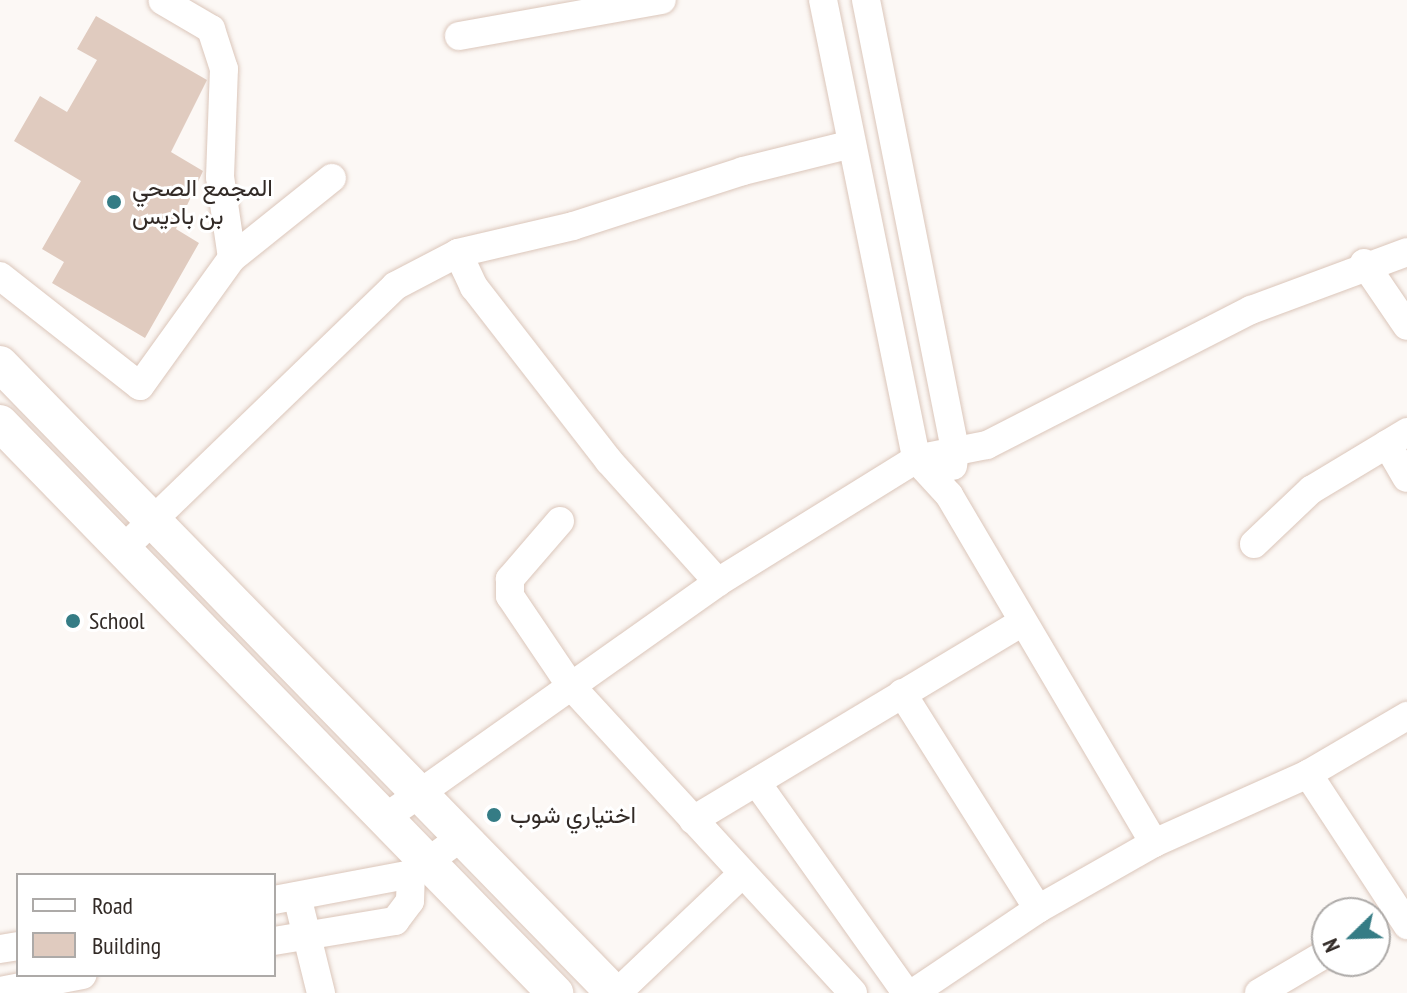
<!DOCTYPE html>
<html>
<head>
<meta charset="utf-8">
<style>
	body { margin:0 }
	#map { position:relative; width:1407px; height:993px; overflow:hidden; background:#fcf8f5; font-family:"PT Sans Narrow",Vazirmatn,sans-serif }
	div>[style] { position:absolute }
	.building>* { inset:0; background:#e0cbbf }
	.roads { filter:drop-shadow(0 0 2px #dbc6ba) drop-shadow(0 0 2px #dbc6ba) }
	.minor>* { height:28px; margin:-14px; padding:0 14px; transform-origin:14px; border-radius:14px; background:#fff }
	.tertiary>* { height:36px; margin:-18px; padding:0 18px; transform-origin:18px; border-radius:18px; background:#fff }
	.dots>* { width:22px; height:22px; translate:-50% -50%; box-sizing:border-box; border:4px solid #fff; border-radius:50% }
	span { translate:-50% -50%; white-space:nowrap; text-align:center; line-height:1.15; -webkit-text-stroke:6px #fff; paint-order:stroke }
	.poi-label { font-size:24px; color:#322a26 }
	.left { translate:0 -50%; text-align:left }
	.legend { position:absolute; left:16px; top:873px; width:260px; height:104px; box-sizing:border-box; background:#fff; border:2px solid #adaaa8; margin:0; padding:10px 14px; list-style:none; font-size:24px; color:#322a26 }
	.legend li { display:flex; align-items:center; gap:16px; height:40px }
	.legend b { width:40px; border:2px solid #adaaa8 }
	.north { position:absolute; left:1311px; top:897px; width:80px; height:80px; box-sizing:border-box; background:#fff; border:2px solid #adaaa8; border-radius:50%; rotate:247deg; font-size:22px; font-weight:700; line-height:32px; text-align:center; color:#322a26 }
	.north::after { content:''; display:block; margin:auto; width:28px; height:36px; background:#357c85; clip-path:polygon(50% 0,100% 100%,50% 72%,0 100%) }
</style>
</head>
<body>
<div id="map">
	<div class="building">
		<i style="clip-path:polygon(96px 16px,207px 80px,171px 152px,203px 171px,176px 229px,199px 243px,145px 338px,52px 283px,64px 262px,42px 249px,81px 181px,14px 141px,40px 96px,67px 112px,97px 60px,77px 49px)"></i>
	</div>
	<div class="roads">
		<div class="minor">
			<i style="left:823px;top:0;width:468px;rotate:78.5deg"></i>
			<i style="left:916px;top:459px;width:49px;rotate:47.5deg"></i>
			<i style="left:949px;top:495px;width:404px;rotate:59.5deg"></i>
			<i style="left:866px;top:0;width:459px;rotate:78.8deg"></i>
			<i style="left:955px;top:450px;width:16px;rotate:97deg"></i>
			<i style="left:459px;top:36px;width:206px;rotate:-10.1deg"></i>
			<i style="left:458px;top:253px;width:118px;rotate:-13.2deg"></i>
			<i style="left:573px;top:226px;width:179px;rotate:-17.9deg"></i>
			<i style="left:743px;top:171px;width:112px;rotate:-13.9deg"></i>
			<i style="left:232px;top:258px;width:128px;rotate:-38.7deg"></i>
			<i style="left:1364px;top:263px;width:76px;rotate:55.7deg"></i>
			<i style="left:0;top:276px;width:178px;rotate:38.2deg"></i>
			<i style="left:140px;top:386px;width:158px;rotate:-54.3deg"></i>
			<i style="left:232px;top:258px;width:82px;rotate:-98.4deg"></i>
			<i style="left:220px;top:177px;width:108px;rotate:-87.9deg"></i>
			<i style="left:224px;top:69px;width:42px;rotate:-108deg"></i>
			<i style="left:211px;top:29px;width:56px;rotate:-149.7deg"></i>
			<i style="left:1387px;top:444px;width:39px;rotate:60deg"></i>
			<i style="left:560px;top:521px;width:77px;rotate:130.8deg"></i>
			<i style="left:510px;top:579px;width:17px;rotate:90deg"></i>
			<i style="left:510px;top:596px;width:107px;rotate:56deg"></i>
			<i style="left:570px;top:685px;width:418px;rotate:47.4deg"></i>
			<i style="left:1254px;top:544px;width:79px;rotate:-43.5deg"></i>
			<i style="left:1311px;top:490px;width:112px;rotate:-31.1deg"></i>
			<i style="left:123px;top:549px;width:378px;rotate:-44deg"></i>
			<i style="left:395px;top:286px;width:71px;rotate:-27.6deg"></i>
			<i style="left:458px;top:253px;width:38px;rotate:65deg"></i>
			<i style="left:474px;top:287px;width:220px;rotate:52.2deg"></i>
			<i style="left:609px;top:461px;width:163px;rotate:48deg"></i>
			<i style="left:902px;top:693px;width:255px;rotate:57.8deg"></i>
			<i style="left:1308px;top:774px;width:181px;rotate:56.7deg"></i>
			<i style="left:757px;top:783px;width:257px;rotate:54.6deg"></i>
			<i style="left:385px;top:818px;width:408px;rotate:-35.3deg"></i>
			<i style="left:718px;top:582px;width:233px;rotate:-31.8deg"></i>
			<i style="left:916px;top:459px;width:72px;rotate:-11.2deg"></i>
			<i style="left:987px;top:445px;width:297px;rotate:-27.1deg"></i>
			<i style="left:1251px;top:310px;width:166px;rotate:-20.4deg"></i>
			<i style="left:693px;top:820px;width:384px;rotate:-31deg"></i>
			<i style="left:297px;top:896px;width:100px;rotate:76.1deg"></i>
			<i style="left:274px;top:900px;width:139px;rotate:-10.7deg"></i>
			<i style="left:411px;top:874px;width:64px;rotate:-36.2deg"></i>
			<i style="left:274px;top:941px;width:123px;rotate:-9.4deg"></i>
			<i style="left:395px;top:921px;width:25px;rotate:-53deg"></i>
			<i style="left:410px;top:901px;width:27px;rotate:-88deg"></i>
			<i style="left:0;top:949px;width:18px;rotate:-9deg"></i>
			<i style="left:0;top:991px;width:84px;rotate:-11deg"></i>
			<i style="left:617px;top:993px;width:171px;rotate:-43.6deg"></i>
			<i style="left:913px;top:993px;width:151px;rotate:-33.9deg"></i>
			<i style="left:1038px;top:909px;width:133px;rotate:-29.6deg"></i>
			<i style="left:1154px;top:843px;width:169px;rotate:-24.1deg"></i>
			<i style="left:1308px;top:774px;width:115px;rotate:-30.4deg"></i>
			<i style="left:1259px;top:993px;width:79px;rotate:-30.5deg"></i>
		</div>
		<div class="tertiary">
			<i style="left:0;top:364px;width:879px;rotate:45.69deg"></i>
			<i style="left:0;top:423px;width:796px;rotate:45.76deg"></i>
		</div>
	</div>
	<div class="dots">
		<i style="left:114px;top:202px;background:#357c85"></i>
		<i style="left:73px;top:621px;background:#357c85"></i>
		<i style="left:494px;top:815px;background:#357c85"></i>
	</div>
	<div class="poi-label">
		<span class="left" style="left:132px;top:202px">المجمع الصحي<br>بن باديس</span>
		<span class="left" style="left:89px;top:621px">School</span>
		<span class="left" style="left:510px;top:815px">اختياري شوب</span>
	</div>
	<ul class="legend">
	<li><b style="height:10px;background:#fff"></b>Road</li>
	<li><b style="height:22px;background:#e0cbbf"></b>Building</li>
	</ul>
	<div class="north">N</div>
</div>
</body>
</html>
